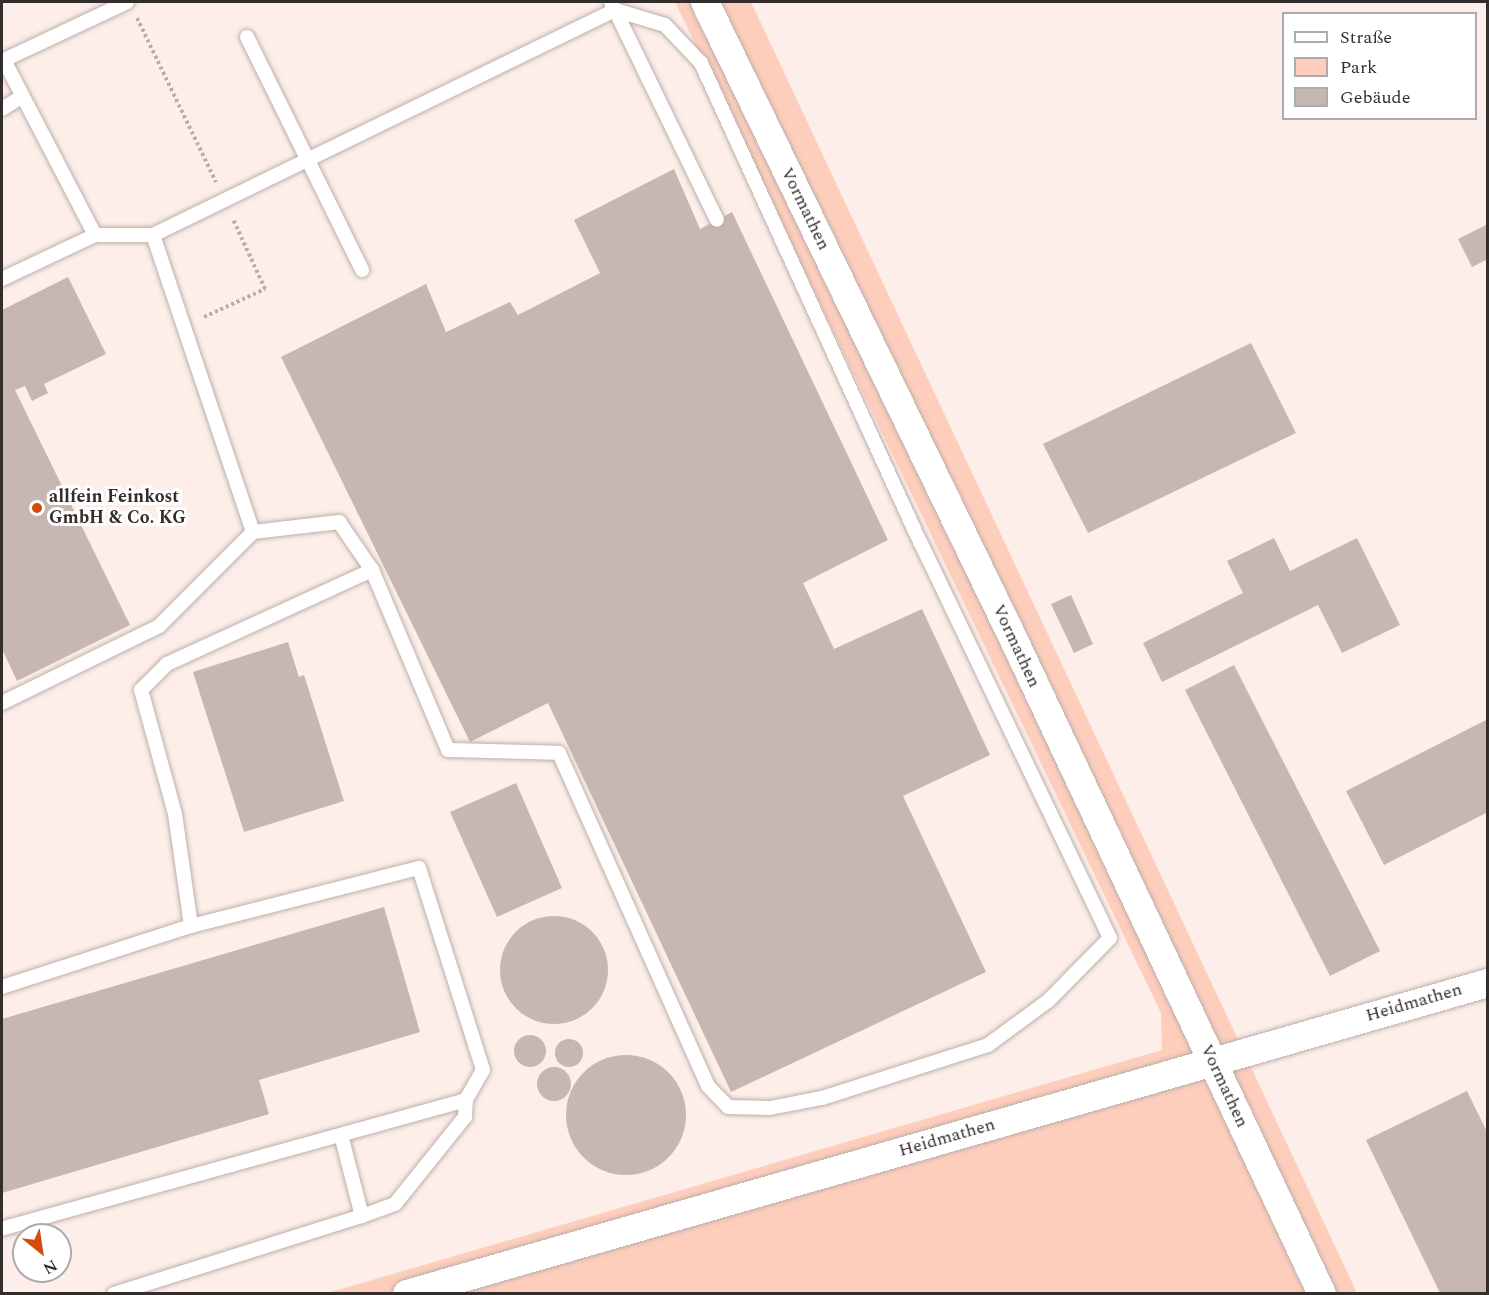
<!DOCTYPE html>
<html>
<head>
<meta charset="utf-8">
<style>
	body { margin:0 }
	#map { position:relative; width:1489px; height:1295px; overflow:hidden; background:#fdeee9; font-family:Spectral,serif }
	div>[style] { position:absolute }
	.green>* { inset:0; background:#fecebd }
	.building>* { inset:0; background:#c6b7b2 }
	.round { border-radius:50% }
	.path>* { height:4px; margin-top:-2px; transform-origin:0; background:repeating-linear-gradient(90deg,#b9ada9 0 3px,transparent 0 6px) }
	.roads { filter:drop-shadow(0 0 2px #bdafaa) drop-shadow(0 0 2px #bdafaa) }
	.lane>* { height:14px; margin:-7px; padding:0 7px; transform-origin:7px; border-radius:7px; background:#fff }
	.street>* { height:28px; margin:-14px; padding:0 14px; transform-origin:14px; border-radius:14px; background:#fff }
	.dots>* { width:16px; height:16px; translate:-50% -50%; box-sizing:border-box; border:3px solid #fff; border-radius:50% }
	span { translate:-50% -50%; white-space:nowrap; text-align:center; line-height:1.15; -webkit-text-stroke:6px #fff; paint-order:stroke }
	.street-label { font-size:18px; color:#332e2c }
	.poi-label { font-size:18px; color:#332e2c; font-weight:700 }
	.left { translate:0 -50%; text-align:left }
	.frame { position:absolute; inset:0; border:3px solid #332e2c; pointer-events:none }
	.legend { position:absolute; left:1282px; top:12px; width:195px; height:108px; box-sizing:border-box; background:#fff; border:2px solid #adabab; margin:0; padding:8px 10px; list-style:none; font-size:18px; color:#332e2c }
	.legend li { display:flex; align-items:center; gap:12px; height:30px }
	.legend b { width:30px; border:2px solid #adabab }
	.north { position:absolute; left:12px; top:1223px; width:60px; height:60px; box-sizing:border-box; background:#fff; border:2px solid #adabab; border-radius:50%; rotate:150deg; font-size:16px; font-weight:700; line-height:24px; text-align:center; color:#332e2c }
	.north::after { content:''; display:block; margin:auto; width:21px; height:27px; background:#d24c11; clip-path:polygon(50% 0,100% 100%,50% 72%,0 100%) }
</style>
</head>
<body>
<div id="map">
	<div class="green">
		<i style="clip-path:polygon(675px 2px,751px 2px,1357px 1293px,324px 1294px,1162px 1050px,1161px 1013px)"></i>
	</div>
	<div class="building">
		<i style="clip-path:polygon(674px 169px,700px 229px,732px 212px,888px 540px,803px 583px,834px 649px,922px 609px,990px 755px,903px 796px,986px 972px,731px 1092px,548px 703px,470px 742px,281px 357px,426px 284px,446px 332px,510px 302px,518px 315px,600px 273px,574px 220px)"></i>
		<i style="clip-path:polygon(1488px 224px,1488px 259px,1472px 267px,1458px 239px)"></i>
		<i style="clip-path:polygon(68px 277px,106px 354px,44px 384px,48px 393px,32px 401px,25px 386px,15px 390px,130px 625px,17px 681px,2px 649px,2px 310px)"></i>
		<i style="clip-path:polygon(1251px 343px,1296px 433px,1088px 533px,1043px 444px)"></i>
		<i style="clip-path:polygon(1274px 538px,1290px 571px,1357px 538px,1400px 625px,1342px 653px,1318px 605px,1162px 682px,1143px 643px,1243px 593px,1227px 561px)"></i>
		<i style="clip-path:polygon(1071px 595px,1093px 644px,1074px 653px,1051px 604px)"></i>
		<i style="clip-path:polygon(288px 642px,299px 677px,304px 675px,344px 801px,244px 832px,193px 672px)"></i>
		<i style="clip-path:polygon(1234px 665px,1380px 951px,1330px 976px,1185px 690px)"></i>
		<i style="clip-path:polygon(1488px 719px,1488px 812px,1384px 865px,1346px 791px)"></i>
		<i style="clip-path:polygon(516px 783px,562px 888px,497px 917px,450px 812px)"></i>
		<i style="clip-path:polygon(384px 907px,420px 1032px,259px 1080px,269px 1114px,2px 1193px,2px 1019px)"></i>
		<i class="round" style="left:500px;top:916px;width:108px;height:108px"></i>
		<i class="round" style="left:514px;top:1035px;width:32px;height:32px"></i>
		<i class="round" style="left:555px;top:1039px;width:28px;height:28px"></i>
		<i class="round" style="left:566px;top:1055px;width:120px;height:120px"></i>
		<i class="round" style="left:537px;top:1067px;width:34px;height:34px"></i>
		<i style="clip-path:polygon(1467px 1091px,1488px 1134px,1488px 1293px,1440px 1293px,1366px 1140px)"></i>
	</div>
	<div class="path">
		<i style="left:137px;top:18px;width:182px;rotate:64.3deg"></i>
		<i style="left:204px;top:317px;width:67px;rotate:-24.7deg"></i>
		<i style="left:265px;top:289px;width:77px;rotate:-114.6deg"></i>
	</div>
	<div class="roads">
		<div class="lane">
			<i style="left:247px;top:37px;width:260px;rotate:63.7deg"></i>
			<i style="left:2px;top:109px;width:22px;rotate:-32deg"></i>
			<i style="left:95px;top:235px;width:58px"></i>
			<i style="left:153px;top:235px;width:514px;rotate:-25.97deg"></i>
			<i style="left:615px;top:10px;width:233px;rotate:64.1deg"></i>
			<i style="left:153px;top:235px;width:313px;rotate:71.4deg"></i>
			<i style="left:253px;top:532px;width:87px;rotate:-6.6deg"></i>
			<i style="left:339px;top:522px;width:58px;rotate:55.5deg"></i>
			<i style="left:2px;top:279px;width:103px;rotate:-25.3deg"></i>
			<i style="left:95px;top:235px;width:197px;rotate:-117.5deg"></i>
			<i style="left:4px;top:60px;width:136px;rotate:-25.2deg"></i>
			<i style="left:2px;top:703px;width:175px;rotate:-26.1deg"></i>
			<i style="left:159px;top:626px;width:133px;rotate:-45deg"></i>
			<i style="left:191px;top:926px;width:113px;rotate:-98.1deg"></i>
			<i style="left:175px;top:814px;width:129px;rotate:-105.3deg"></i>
			<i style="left:141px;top:690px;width:37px;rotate:-45deg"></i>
			<i style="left:167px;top:664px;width:226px;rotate:-24.6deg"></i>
			<i style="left:372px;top:570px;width:195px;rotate:67.1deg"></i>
			<i style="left:448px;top:750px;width:111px;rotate:1.5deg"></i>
			<i style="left:559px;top:753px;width:365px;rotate:65.9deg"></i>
			<i style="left:708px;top:1086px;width:29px;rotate:46deg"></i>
			<i style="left:728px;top:1107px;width:42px;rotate:1.4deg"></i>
			<i style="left:770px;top:1108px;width:53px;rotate:-10.9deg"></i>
			<i style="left:822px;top:1098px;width:174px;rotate:-17.7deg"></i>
			<i style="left:988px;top:1045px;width:74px;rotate:-36.3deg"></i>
			<i style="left:1048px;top:1001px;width:88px;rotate:-45.5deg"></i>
			<i style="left:1110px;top:938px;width:439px;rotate:-115.6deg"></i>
			<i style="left:920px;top:542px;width:527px;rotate:-114.57deg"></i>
			<i style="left:701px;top:63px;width:52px;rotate:-133.5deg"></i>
			<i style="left:665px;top:25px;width:52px;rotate:-163.3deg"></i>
			<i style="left:615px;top:10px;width:9px;rotate:-117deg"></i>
			<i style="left:2px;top:987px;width:199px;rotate:-17.9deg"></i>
			<i style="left:191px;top:926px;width:235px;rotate:-14.3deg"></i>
			<i style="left:419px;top:868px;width:212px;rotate:72.4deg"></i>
			<i style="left:483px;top:1070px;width:34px;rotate:120deg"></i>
			<i style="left:466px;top:1100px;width:482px;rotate:164.5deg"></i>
			<i style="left:341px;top:1135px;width:84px;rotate:75.5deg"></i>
			<i style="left:362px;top:1216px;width:35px;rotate:-20deg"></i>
			<i style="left:395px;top:1204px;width:112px;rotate:-51.2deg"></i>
			<i style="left:465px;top:1117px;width:17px;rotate:-87deg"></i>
			<i style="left:114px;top:1294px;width:260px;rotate:-17.5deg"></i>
		</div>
		<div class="street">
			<i style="left:705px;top:2px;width:704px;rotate:64.16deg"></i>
			<i style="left:1012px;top:636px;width:727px;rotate:64.77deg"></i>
			<i style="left:407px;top:1294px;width:1125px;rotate:-16.05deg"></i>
		</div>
	</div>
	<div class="dots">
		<i style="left:37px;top:508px;background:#d24c11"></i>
	</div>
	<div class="street-label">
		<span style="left:805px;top:209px;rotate:64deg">Vormathen</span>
		<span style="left:1016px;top:646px;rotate:65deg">Vormathen</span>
		<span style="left:1414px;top:1003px;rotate:-16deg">Heidmathen</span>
		<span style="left:1224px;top:1086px;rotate:65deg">Vormathen</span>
		<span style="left:947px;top:1138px;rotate:-16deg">Heidmathen</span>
	</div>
	<div class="poi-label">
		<span class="left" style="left:49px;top:508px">allfein Feinkost<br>GmbH &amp; Co. KG</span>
	</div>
	<div class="frame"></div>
	<ul class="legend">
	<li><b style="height:8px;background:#fff"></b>Straße</li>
	<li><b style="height:16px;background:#fecebd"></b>Park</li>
	<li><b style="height:16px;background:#c6b7b2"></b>Gebäude</li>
	</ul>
	<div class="north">N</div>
</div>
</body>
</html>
